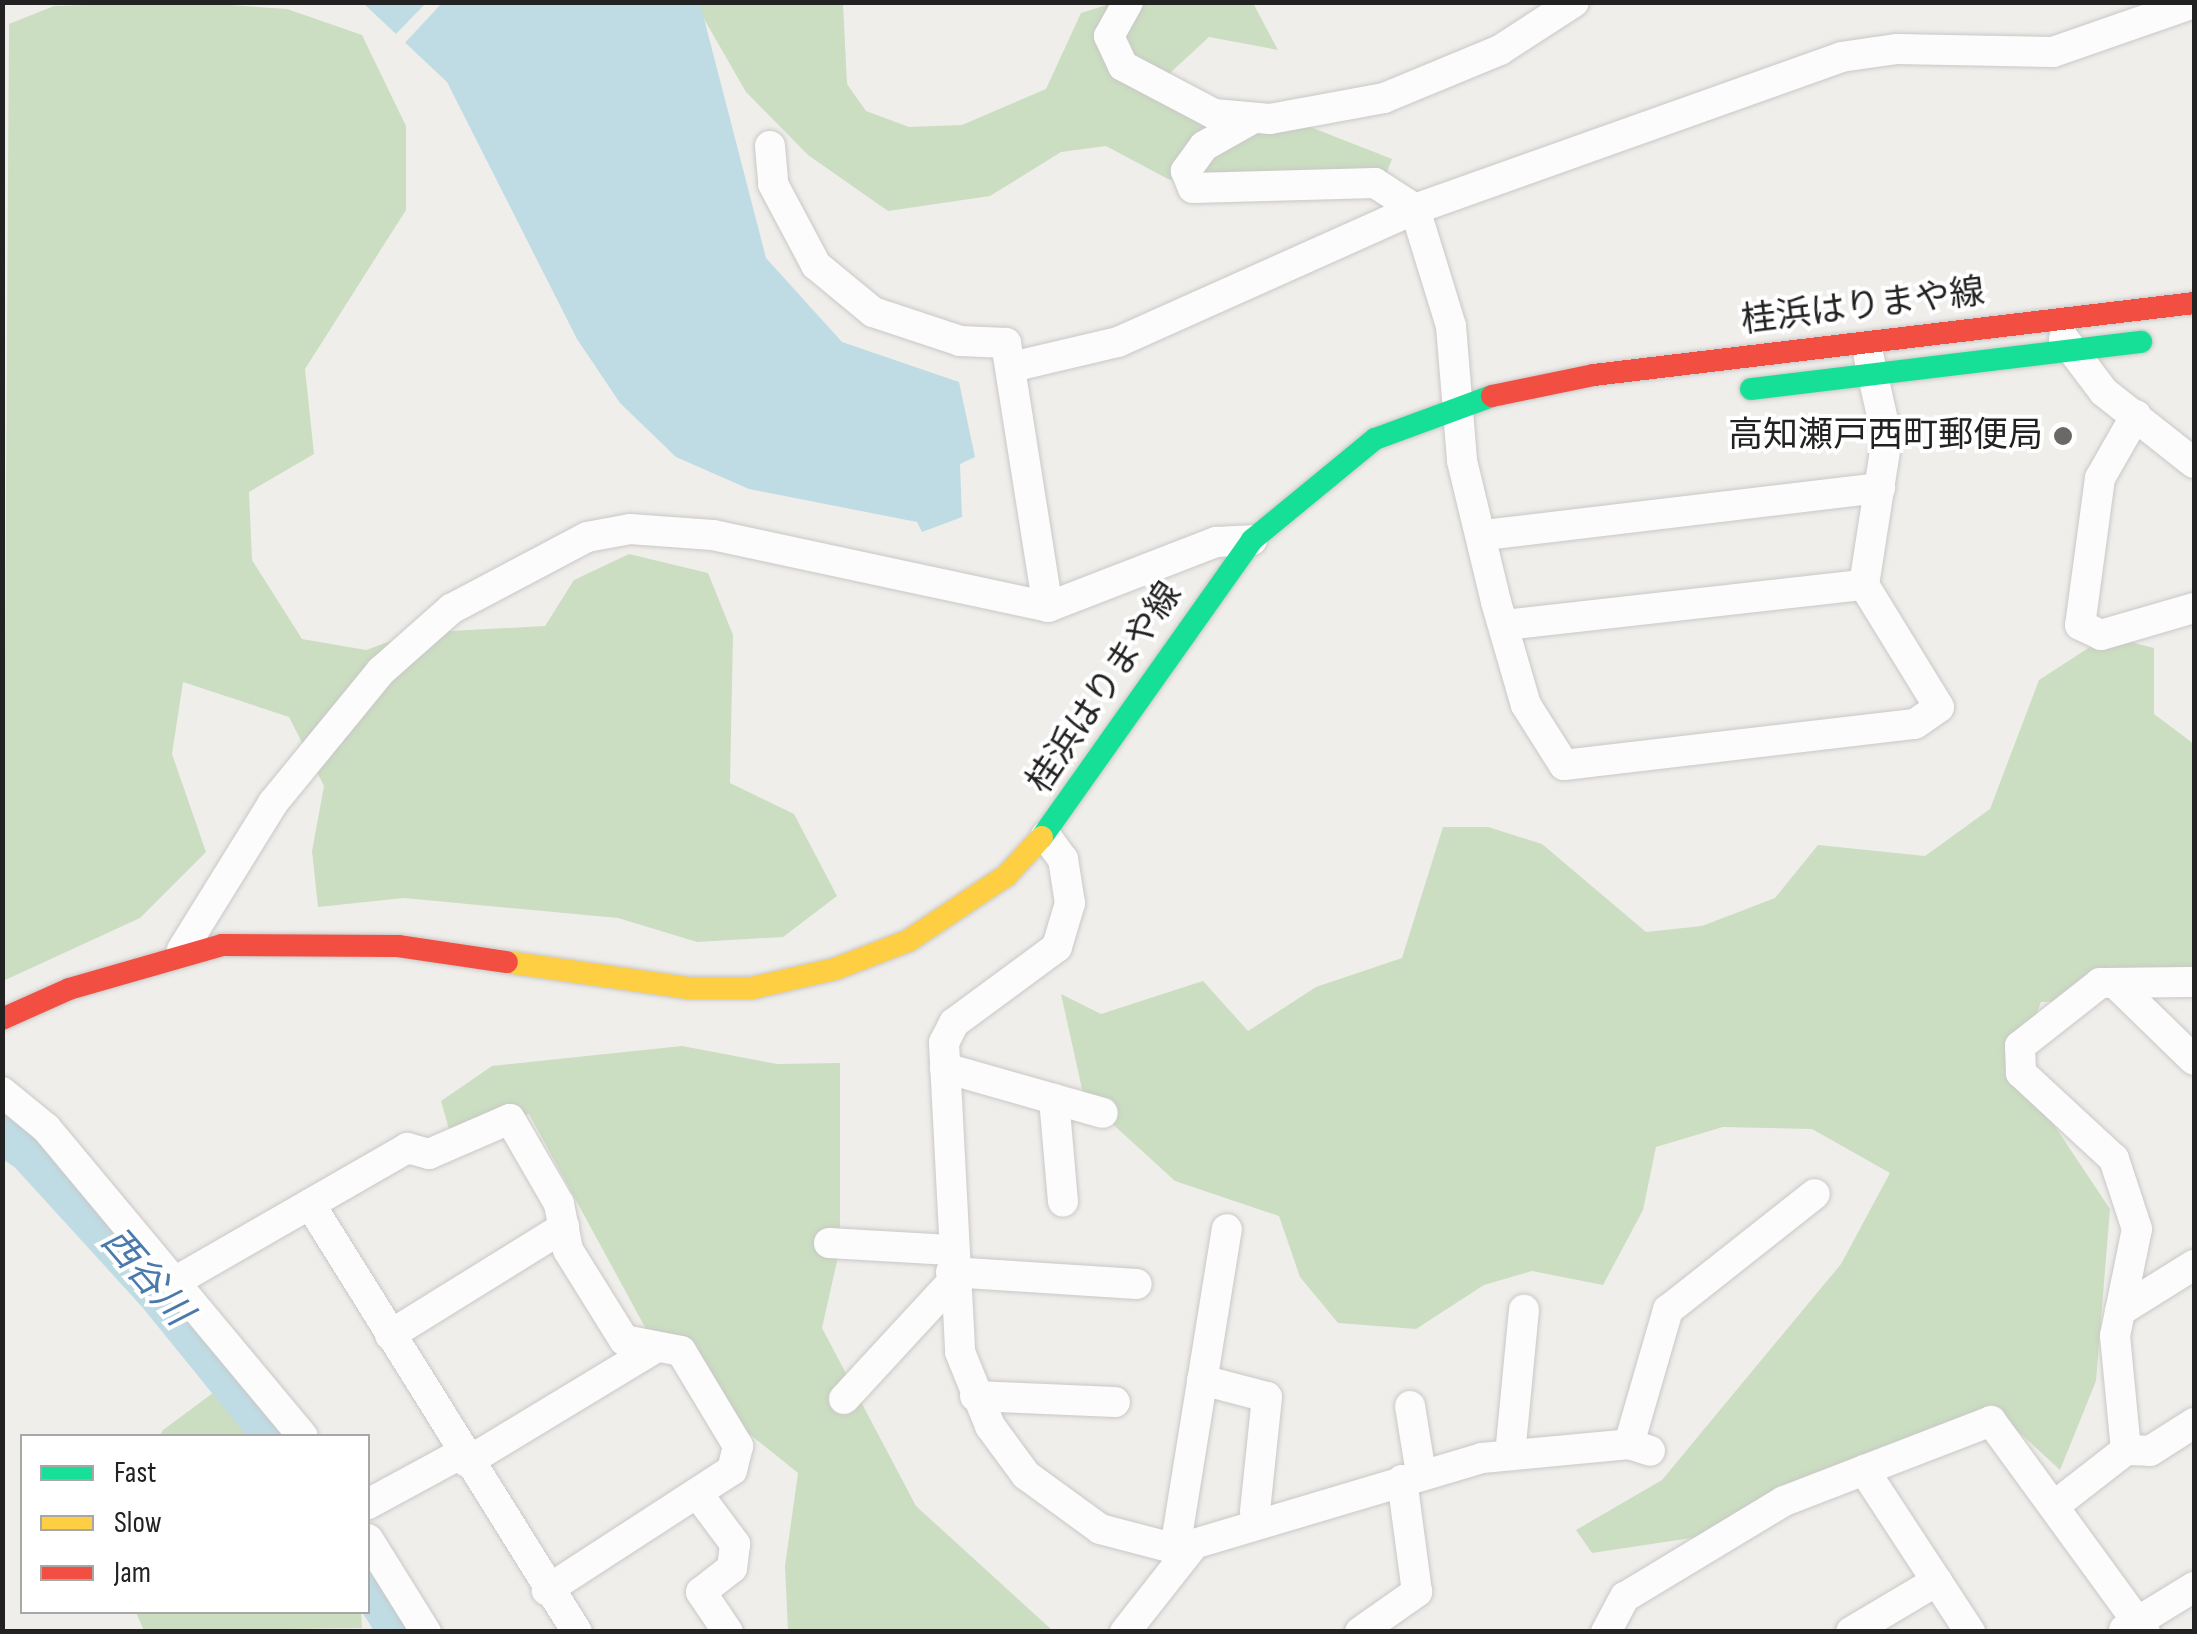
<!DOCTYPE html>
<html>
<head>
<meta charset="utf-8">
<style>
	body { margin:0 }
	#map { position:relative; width:2197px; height:1634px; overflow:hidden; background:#f0eeeb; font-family:"Sofia Sans Condensed","Noto Sans JP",sans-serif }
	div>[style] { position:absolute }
	.forest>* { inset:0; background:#cbdec1 }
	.water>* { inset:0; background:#bfdbe3 }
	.pier>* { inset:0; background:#f0eeeb }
	.river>* { height:50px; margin:-25px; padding:0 25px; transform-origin:25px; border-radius:25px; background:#bfdbe3 }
	.roads { filter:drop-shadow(0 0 2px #c9c8c7) drop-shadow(0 0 2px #c9c8c7) }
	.street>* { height:30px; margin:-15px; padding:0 15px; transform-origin:15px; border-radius:15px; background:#fdfcfc }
	.fast>* { height:22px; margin:-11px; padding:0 11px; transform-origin:11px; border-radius:11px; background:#16e098 }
	.slow>* { height:22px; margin:-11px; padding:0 11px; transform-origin:11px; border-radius:11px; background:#ffcf43 }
	.jam>* { height:22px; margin:-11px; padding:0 11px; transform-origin:11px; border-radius:11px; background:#f24e42 }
	.dots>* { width:28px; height:28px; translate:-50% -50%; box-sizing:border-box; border:5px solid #fff; border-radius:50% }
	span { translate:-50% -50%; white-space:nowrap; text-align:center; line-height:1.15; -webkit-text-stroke:8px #fff; paint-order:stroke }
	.street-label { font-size:35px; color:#222 }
	.poi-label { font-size:35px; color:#222 }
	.right { translate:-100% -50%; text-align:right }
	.water-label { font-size:38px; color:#4a7aab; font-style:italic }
	.frame { position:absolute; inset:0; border:5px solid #222; pointer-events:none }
	.legend { position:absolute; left:20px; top:1434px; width:350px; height:180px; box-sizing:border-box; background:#fff; border:2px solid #a7a7a7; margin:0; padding:12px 18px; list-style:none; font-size:30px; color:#222 }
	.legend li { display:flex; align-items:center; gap:20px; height:50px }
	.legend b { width:50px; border:2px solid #a7a7a7 }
</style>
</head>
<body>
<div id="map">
	<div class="forest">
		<i style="clip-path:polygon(185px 2px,287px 9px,362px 35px,406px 126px,406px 210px,305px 369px,314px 454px,249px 492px,252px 560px,302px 639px,366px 650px,413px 633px,545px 626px,574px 580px,629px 554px,708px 573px,733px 635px,730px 783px,794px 814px,837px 896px,783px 937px,697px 942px,618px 918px,404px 898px,318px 907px,312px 851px,324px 786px,289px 717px,183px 682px,172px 754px,206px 852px,140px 918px,3px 981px,9px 24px,54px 6px)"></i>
		<i style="clip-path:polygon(843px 3px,847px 84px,866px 111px,909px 127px,962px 125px,1046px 89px,1081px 13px,1113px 3px,1253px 3px,1278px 50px,1209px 37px,1169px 74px,1195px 102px,1295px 121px,1392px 159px,1383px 182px,1225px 189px,1168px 179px,1106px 146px,1061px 152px,990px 196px,888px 211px,808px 155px,746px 92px,696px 5px)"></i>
		<i style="clip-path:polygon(2107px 636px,2154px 648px,2154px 714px,2194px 744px,2194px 995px,2041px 1002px,2016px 1068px,2110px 1209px,2096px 1381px,2060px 1470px,1998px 1413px,1946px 1423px,1779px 1488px,1731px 1532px,1592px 1553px,1576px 1530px,1662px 1480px,1841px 1264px,1890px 1173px,1812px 1129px,1723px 1127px,1656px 1147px,1643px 1210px,1603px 1285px,1532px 1271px,1484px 1285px,1416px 1329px,1338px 1323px,1300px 1277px,1279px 1216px,1175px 1181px,1084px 1098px,1061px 994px,1101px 1014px,1203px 981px,1248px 1031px,1316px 987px,1402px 958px,1443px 827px,1488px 827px,1542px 844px,1646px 932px,1702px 926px,1775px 898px,1818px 845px,1925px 856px,1990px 809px,2039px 680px)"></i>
		<i style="clip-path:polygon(682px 1046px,777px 1064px,840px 1063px,840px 1248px,822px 1328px,916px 1506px,1053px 1631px,788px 1631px,785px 1566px,798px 1473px,701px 1395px,652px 1340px,529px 1114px,450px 1133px,441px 1101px,492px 1066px)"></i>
		<i style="clip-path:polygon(221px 1387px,275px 1436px,160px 1436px,163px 1430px)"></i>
		<i style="clip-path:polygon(136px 1612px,361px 1612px,362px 1628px,144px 1631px)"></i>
	</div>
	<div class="water">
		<i style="clip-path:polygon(363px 3px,700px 3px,766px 258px,842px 342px,959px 382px,975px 457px,960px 464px,962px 517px,922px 532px,917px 522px,749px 489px,676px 457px,620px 403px,577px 339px,447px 82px)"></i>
	</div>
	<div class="pier">
		<i style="clip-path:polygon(427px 2px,442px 3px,402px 46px,393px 37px)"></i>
	</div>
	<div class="river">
		<i style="left:2px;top:1129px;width:33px;rotate:33deg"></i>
		<i style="left:30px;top:1147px;width:190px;rotate:47.6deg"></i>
		<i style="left:158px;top:1287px;width:192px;rotate:50.9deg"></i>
		<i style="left:368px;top:1574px;width:68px;rotate:58.2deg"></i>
	</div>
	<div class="roads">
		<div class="street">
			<i style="left:1128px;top:2px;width:39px;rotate:119deg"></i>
			<i style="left:1109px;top:36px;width:33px;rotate:65deg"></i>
			<i style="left:1123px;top:66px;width:103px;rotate:27.8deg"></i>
			<i style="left:1214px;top:114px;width:56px;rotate:5.1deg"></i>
			<i style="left:1270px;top:119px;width:116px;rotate:-10.4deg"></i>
			<i style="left:1384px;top:98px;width:126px;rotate:-22.5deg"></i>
			<i style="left:1500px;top:50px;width:88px;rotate:-33deg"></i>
			<i style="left:1254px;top:118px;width:57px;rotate:150.8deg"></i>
			<i style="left:1204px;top:146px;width:31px;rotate:126deg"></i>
			<i style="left:1186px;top:171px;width:18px;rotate:68deg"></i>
			<i style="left:1193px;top:188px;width:182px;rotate:-1.6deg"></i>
			<i style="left:1375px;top:183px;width:48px;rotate:33deg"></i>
			<i style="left:1415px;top:209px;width:122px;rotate:72.9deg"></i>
			<i style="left:1451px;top:326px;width:135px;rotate:85.3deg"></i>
			<i style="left:1462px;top:461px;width:145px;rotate:76.4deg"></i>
			<i style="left:1496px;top:602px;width:107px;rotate:73.8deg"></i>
			<i style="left:1526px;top:705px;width:71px;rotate:57.7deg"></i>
			<i style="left:1564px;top:765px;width:353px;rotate:-6.7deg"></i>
			<i style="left:1915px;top:724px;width:29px;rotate:-35deg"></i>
			<i style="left:1939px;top:707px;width:143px;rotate:-121.6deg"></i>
			<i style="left:1864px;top:585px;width:149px;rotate:-81.1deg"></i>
			<i style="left:1887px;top:438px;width:82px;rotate:-102.7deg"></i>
			<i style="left:770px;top:146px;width:38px;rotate:85deg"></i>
			<i style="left:773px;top:184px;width:92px;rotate:62deg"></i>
			<i style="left:816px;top:265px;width:74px;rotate:39.5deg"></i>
			<i style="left:873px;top:312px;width:92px;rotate:18.4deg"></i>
			<i style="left:960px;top:341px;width:46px;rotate:2.5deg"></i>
			<i style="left:1006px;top:343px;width:267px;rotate:81deg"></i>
			<i style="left:2064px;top:339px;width:66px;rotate:53deg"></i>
			<i style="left:2104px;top:392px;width:115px;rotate:38.3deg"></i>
			<i style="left:1012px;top:367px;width:109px;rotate:-13.3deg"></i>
			<i style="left:1118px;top:342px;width:325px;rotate:-24.1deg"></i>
			<i style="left:1415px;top:209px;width:452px;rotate:-19.6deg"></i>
			<i style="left:1841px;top:57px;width:57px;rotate:-8.1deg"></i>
			<i style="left:1897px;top:49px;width:156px;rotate:1.1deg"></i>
			<i style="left:2053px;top:52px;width:149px;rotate:-19.2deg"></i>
			<i style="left:2136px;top:415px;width:73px;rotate:119.7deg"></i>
			<i style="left:2100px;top:478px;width:148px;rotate:97.7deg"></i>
			<i style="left:2080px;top:625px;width:23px;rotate:25deg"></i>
			<i style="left:2101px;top:635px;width:97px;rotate:-16.2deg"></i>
			<i style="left:1485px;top:535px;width:398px;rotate:-6.8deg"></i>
			<i style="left:1505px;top:625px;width:361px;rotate:-6.4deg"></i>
			<i style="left:1046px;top:836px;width:29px;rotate:54deg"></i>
			<i style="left:1063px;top:859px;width:45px;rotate:81deg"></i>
			<i style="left:1070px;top:903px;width:46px;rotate:106.5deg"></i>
			<i style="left:1057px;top:947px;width:128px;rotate:143.6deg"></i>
			<i style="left:954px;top:1023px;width:22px;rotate:117deg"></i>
			<i style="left:944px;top:1043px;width:309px;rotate:87deg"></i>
			<i style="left:960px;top:1352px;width:80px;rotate:67.9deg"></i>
			<i style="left:990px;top:1426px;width:61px;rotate:53.7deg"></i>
			<i style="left:1026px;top:1475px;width:92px;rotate:36.1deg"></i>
			<i style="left:1100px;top:1529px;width:80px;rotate:14.6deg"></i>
			<i style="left:1177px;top:1549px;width:318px;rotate:-16.6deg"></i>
			<i style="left:1482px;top:1458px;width:148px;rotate:-5.4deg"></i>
			<i style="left:1629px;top:1444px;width:22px;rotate:18deg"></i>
			<i style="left:182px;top:950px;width:173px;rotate:-58.2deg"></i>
			<i style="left:273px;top:803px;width:171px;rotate:-50.7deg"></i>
			<i style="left:381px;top:671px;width:94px;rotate:-41.5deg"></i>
			<i style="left:451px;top:609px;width:154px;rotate:-27.9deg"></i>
			<i style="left:587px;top:537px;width:44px;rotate:-10.5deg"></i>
			<i style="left:630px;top:529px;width:83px;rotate:4.1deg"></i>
			<i style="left:713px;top:535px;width:343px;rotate:12.1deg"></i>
			<i style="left:1048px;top:607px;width:180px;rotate:-21.2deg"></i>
			<i style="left:1216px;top:542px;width:36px;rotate:-3deg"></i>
			<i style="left:2120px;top:988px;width:103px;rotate:44.2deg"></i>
			<i style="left:945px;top:1068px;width:164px;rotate:15.9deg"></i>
			<i style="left:2px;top:1092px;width:57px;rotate:39.3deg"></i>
			<i style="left:46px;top:1128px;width:401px;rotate:50.2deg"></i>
			<i style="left:1054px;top:1099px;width:103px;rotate:85deg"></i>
			<i style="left:310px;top:1204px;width:504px;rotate:58.04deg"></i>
			<i style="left:829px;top:1243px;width:121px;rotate:3.3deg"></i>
			<i style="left:951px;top:1272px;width:186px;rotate:3.7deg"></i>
			<i style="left:176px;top:1281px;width:267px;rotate:-29.9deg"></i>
			<i style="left:407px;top:1148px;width:23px;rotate:15deg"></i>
			<i style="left:429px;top:1154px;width:88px;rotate:-23.4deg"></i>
			<i style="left:510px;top:1119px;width:98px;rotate:60deg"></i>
			<i style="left:559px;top:1204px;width:47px;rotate:78.9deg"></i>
			<i style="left:568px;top:1250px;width:106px;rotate:58.1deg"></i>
			<i style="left:624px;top:1340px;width:58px;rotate:10.9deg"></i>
			<i style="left:681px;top:1351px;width:111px;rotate:59deg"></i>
			<i style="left:738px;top:1446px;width:25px;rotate:104deg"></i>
			<i style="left:732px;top:1470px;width:221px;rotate:147deg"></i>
			<i style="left:2120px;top:1311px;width:87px;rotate:-31.9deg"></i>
			<i style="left:390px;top:1335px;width:205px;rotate:-31.8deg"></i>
			<i style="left:1202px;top:1380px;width:67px;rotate:14.7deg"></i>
			<i style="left:1267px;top:1397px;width:115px;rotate:96deg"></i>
			<i style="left:975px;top:1396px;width:140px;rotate:2.5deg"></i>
			<i style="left:844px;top:1399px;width:158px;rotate:-47.3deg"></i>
			<i style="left:1410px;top:1406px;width:69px;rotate:80.8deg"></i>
			<i style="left:1629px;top:1444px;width:140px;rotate:-73.8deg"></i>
			<i style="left:1668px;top:1310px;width:187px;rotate:-38.3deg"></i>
			<i style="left:2126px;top:1450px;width:24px;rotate:2deg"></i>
			<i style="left:2150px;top:1451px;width:52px;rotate:-32.5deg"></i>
			<i style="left:1510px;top:1455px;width:146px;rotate:-84.5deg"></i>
			<i style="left:467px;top:1462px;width:222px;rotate:-31.2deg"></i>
			<i style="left:1864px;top:1470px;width:194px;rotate:56.8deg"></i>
			<i style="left:697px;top:1493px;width:64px;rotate:53.3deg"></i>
			<i style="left:735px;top:1544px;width:24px;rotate:97deg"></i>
			<i style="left:732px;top:1568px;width:39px;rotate:142deg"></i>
			<i style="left:701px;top:1592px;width:48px;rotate:56deg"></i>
			<i style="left:368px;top:1504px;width:107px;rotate:-28.5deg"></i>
			<i style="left:2054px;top:1506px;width:91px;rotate:-37.9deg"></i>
			<i style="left:2126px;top:1450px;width:115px;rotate:-95.5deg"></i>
			<i style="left:2115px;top:1336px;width:109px;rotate:-78.4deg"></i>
			<i style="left:2137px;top:1229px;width:74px;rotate:-108.2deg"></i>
			<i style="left:2114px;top:1159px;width:127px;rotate:-137.2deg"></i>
			<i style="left:2021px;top:1073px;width:27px;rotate:-92deg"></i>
			<i style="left:2020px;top:1046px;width:102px;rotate:-38.2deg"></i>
			<i style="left:2100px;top:983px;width:94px;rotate:-0.6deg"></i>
			<i style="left:368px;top:1539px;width:110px;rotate:58.1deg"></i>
			<i style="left:1175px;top:1549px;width:324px;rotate:-80.8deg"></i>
			<i style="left:2124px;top:1630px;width:82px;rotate:-31.6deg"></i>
			<i style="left:1125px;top:1632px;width:107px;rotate:-51.8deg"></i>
			<i style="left:1360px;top:1632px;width:70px;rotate:-35.1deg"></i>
			<i style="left:1417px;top:1592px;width:113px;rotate:-97.6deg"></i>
			<i style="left:1606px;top:1632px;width:40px;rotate:-62deg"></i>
			<i style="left:1625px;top:1597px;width:186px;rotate:-31.1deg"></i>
			<i style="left:1784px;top:1501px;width:222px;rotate:-21.1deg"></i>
			<i style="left:1991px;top:1421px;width:261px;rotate:53.9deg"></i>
			<i style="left:1851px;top:1632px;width:100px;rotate:-30.7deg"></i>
		</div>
		<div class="fast">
			<i style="left:1751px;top:389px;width:393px;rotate:-6.9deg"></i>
			<i style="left:1042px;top:837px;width:364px;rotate:-54.7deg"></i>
			<i style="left:1252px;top:540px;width:159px;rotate:-39.4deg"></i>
			<i style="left:1375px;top:439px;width:125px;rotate:-20.2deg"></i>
		</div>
		<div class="slow">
			<i style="left:507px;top:962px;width:182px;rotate:8.2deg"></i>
			<i style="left:687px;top:988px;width:65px"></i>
			<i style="left:752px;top:988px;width:85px;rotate:-12.9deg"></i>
			<i style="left:835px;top:969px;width:78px;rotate:-21deg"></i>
			<i style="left:908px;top:941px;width:118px;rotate:-33.6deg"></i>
			<i style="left:1006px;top:876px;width:53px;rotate:-47.3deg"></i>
		</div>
		<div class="jam">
			<i style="left:1492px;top:396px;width:104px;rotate:-11.6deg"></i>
			<i style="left:1594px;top:375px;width:604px;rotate:-6.84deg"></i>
			<i style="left:2px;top:1019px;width:73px;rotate:-24.1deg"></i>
			<i style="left:69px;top:989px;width:159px;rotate:-16deg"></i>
			<i style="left:222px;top:945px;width:176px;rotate:0.3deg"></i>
			<i style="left:398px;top:946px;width:110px;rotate:8.4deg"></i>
		</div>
	</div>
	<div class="dots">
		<i style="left:2063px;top:436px;background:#6a6968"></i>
	</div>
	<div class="street-label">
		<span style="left:1863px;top:307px;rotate:-7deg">桂浜はりまや線</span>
		<span style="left:1105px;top:688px;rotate:-56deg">桂浜はりまや線</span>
	</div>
	<div class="poi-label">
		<span class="right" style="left:2043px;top:436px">高知瀬戸西町郵便局</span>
	</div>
	<div class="water-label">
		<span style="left:146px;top:1277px;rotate:49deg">西谷川</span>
	</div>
	<div class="frame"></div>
	<ul class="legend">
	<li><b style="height:12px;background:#16e098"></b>Fast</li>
	<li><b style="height:12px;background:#ffcf43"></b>Slow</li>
	<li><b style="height:12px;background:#f24e42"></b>Jam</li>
	</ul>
</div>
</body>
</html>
